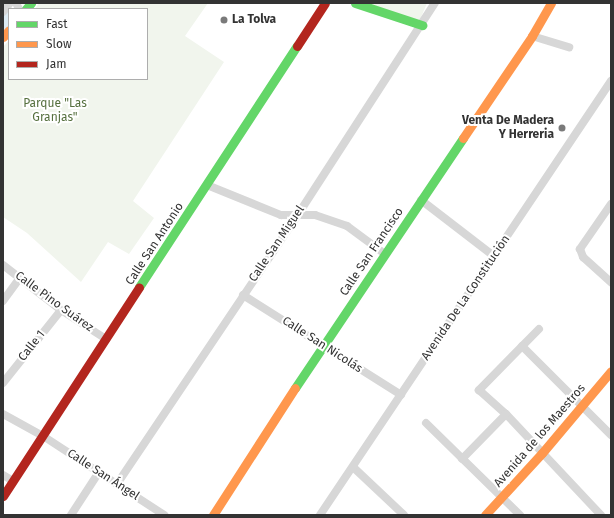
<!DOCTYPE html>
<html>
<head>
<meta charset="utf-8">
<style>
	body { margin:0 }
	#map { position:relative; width:614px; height:518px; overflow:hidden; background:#fff; font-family:"Fira Sans",sans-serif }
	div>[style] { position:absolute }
	.green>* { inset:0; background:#f1f5ed }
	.river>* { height:15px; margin:-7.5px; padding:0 7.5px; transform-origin:7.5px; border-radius:7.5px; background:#ddebf3 }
	.street>* { height:8px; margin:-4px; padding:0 4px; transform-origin:4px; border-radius:4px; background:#d7d7d7 }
	.fast>* { height:9px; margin:-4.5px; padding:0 4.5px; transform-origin:4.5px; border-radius:4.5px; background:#63d668 }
	.slow>* { height:9px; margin:-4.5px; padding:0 4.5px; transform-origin:4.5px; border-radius:4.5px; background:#ff974d }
	.jam>* { height:9px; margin:-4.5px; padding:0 4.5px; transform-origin:4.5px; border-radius:4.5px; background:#b3261e }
	.dots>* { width:11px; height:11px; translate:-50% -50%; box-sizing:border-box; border:2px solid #fff; border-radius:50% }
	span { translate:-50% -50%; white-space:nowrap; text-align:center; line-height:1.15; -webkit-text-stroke:4px #fff; paint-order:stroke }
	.poi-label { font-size:12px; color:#333; font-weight:700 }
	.left { translate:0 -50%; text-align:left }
	.right { translate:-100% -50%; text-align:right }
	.park-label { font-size:12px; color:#56703f }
	.street-label { font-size:12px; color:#333 }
	.frame { position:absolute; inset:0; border:4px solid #333; pointer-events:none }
	.legend { position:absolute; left:8px; top:8px; width:140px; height:72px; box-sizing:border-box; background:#fff; border:1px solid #adadad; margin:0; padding:5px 7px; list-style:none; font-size:12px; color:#333 }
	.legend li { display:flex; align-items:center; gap:8px; height:20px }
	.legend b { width:20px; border:1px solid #adadad }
</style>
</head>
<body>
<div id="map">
	<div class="green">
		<i style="clip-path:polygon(39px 3px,208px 3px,185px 36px,224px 62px,133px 201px,154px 218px,129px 254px,108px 242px,81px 282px,27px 233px,3px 217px,3px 47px,9px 40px,9px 79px,147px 79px,147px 9px,35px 9px)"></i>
		<i style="clip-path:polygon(356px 3px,427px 3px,419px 22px)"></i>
	</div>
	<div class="river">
		<i style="left:3px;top:23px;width:10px;rotate:-53deg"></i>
	</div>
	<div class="street">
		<i style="left:16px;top:3px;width:7px;rotate:63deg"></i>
		<i style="left:3px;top:12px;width:11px;rotate:-52deg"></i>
		<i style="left:532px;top:36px;width:39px;rotate:17deg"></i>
		<i style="left:207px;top:185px;width:80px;rotate:22.1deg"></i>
		<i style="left:281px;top:215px;width:34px"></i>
		<i style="left:315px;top:215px;width:34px;rotate:19deg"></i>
		<i style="left:347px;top:226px;width:47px;rotate:36.4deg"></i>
		<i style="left:421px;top:200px;width:93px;rotate:37.6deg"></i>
		<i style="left:611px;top:204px;width:55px;rotate:124.6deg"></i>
		<i style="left:580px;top:249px;width:9px;rotate:69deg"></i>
		<i style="left:583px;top:257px;width:38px;rotate:42deg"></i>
		<i style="left:3px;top:265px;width:73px;rotate:37.8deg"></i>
		<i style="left:61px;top:310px;width:54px;rotate:32.8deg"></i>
		<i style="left:243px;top:295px;width:187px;rotate:32.3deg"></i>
		<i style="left:3px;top:301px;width:29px;rotate:-54deg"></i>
		<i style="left:539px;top:329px;width:86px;rotate:134.5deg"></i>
		<i style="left:479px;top:390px;width:36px;rotate:42deg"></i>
		<i style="left:506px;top:414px;width:139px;rotate:46.8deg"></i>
		<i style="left:522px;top:346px;width:126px;rotate:45deg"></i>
		<i style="left:3px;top:383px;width:93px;rotate:-51.5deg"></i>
		<i style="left:3px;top:414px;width:46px;rotate:28.8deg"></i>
		<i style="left:43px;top:436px;width:145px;rotate:33.1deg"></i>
		<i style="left:426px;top:423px;width:132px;rotate:44.4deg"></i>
		<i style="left:462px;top:459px;width:63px;rotate:-45.6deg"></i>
		<i style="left:353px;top:467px;width:70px;rotate:43.3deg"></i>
		<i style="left:3px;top:475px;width:12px;rotate:31deg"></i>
		<i style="left:117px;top:484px;width:323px;rotate:-56.1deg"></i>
		<i style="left:297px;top:216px;width:254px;rotate:-57.1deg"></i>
		<i style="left:71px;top:515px;width:51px;rotate:-56.9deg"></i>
		<i style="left:320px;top:515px;width:523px;rotate:-56.16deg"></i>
	</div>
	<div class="fast">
		<i style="left:355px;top:3px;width:71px;rotate:18.2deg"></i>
		<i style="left:26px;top:9px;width:8px;rotate:-50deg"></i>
		<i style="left:139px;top:287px;width:288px;rotate:-56.8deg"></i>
		<i style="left:295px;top:388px;width:301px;rotate:-56.1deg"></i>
	</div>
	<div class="slow">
		<i style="left:3px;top:37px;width:9px;rotate:-49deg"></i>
		<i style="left:463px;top:138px;width:123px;rotate:-55.9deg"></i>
		<i style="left:532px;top:36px;width:38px;rotate:-60deg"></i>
		<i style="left:213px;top:515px;width:151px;rotate:-57.2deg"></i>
		<i style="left:485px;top:515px;width:84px;rotate:-47.4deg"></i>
		<i style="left:542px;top:453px;width:107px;rotate:-49.9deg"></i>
	</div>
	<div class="jam">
		<i style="left:297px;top:46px;width:51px;rotate:-56.9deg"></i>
		<i style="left:3px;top:496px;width:249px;rotate:-56.9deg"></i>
	</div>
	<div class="dots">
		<i style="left:224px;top:20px;background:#7a7a7a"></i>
		<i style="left:562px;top:128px;background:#7a7a7a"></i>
	</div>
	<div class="poi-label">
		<span class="left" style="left:232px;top:20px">La Tolva</span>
		<span class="right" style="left:554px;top:128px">Venta De Madera<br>Y Herreria</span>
	</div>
	<div class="park-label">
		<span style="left:55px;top:111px">Parque "Las<br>Granjas"</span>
	</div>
	<div class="street-label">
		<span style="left:155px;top:244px;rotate:-57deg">Calle San Antonio</span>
		<span style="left:277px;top:244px;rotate:-56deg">Calle San Miguel</span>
		<span style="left:372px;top:252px;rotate:-56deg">Calle San Francisco</span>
		<span style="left:466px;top:298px;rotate:-56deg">Avenida De La Constitución</span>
		<span style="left:54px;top:302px;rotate:36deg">Calle Pino Suárez</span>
		<span style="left:322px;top:345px;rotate:33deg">Calle San Nicolás</span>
		<span style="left:32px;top:346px;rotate:-52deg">Calle 1</span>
		<span style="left:540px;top:436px;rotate:-49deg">Avenida de los Maestros</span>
		<span style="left:103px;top:475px;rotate:33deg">Calle San Ángel</span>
	</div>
	<div class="frame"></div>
	<ul class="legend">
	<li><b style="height:5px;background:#63d668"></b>Fast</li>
	<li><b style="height:5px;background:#ff974d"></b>Slow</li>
	<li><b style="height:5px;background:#b3261e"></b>Jam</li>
	</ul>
</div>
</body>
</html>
